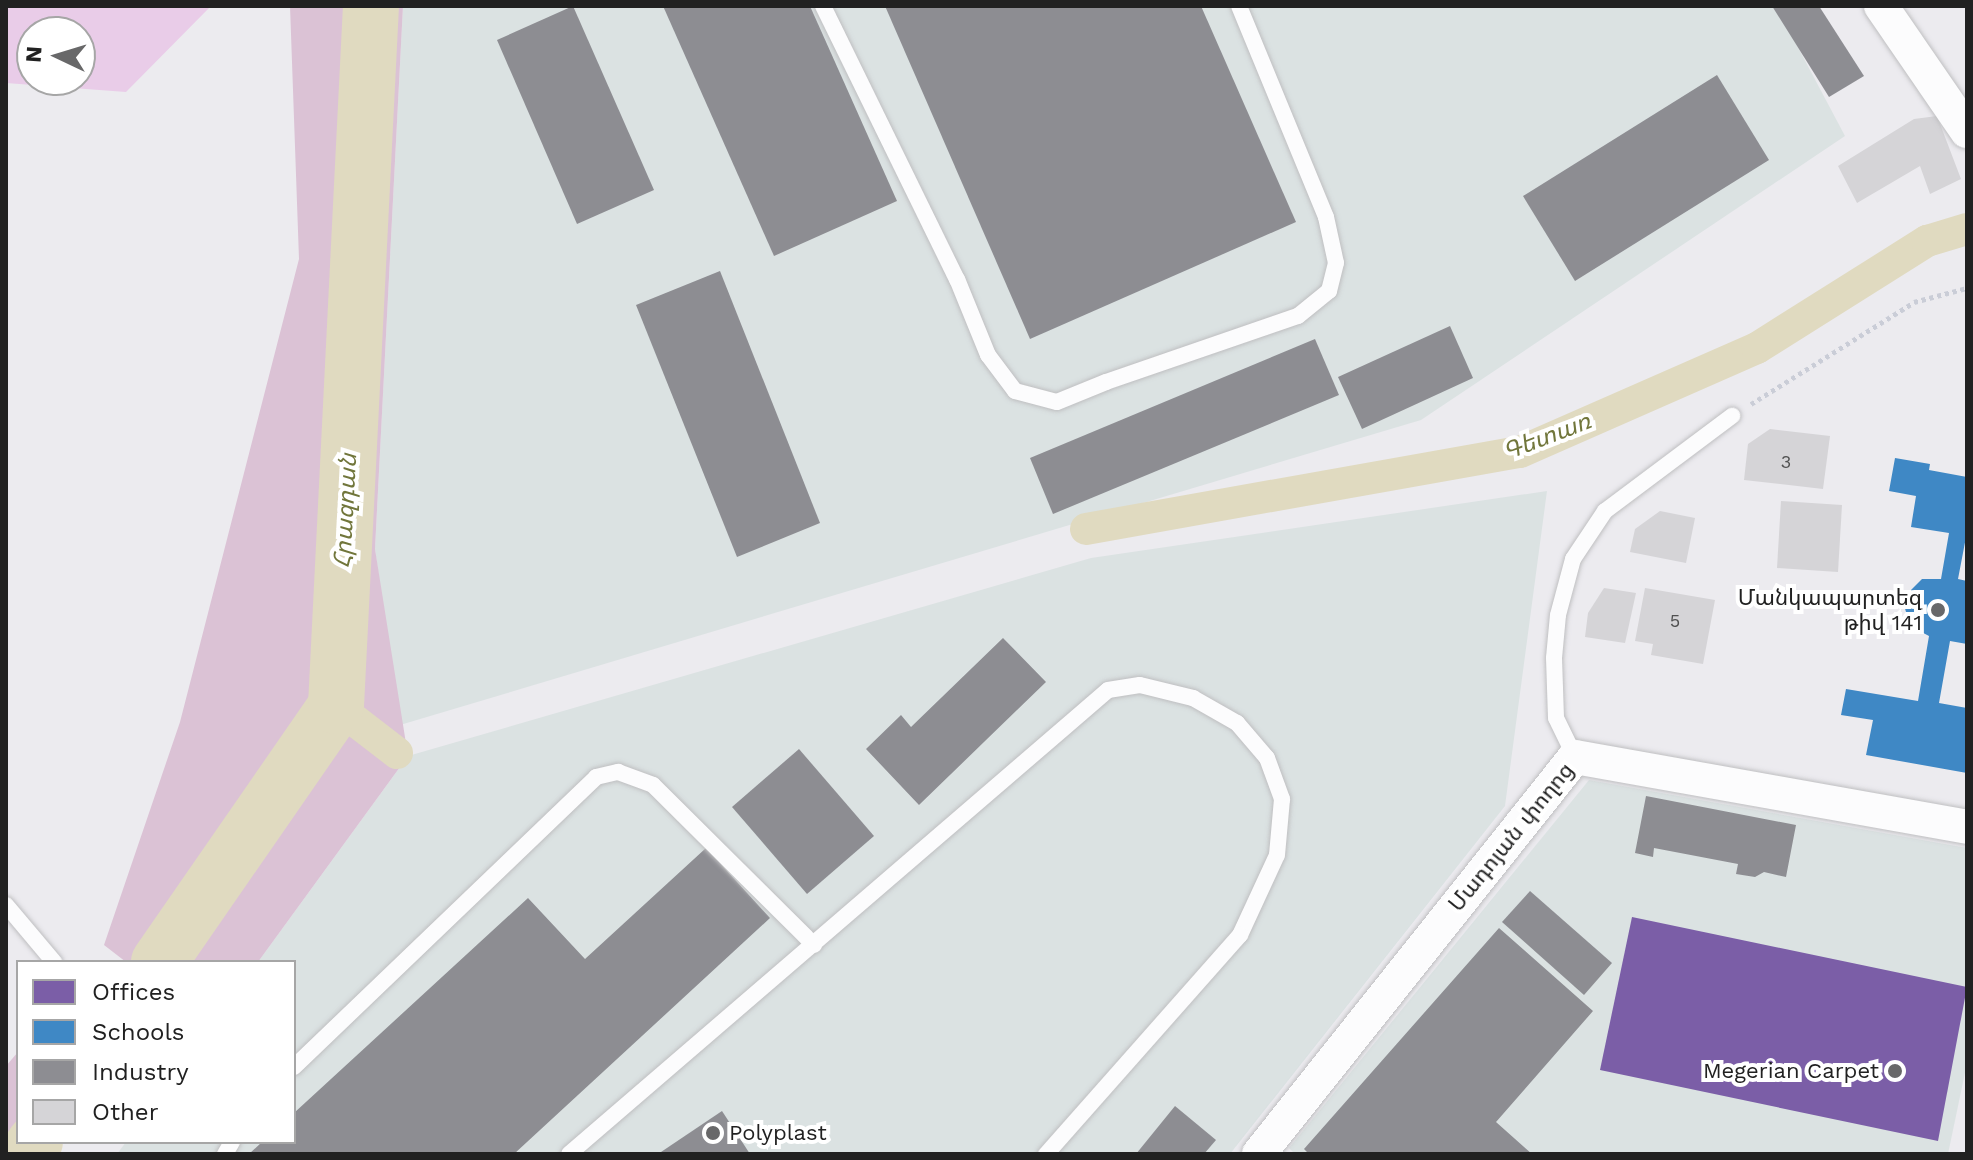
<!DOCTYPE html>
<html>
<head>
<meta charset="utf-8">
<style>
	body { margin:0 }
	#map { position:relative; width:1973px; height:1160px; overflow:hidden; background:#ecebef; font-family:"Work Sans","Noto Sans Armenian",sans-serif }
	div>[style] { position:absolute }
	.industrial>* { inset:0; background:#dbe2e2 }
	.grass>* { inset:0; background:#e9cce8 }
	.forest>* { inset:0; background:#dbc2d5 }
	.offices>* { inset:0; background:#7b5ea7 }
	.schools>* { inset:0; background:#3f88c5 }
	.industry>* { inset:0; background:#8d8d92 }
	.canal>* { height:32px; margin:-16px; padding:0 16px; transform-origin:16px; border-radius:16px; background:#e0dac0 }
	.river>* { height:56px; margin:-28px; padding:0 28px; transform-origin:28px; border-radius:28px; background:#e0dac0 }
	.building>* { inset:0; background:#d5d4d7 }
	.path>* { height:5px; margin-top:-2.5px; transform-origin:0; background:repeating-linear-gradient(90deg,#cacdd7 0 4px,transparent 0 8px) }
	.roads { filter:drop-shadow(0 0 2px #bfbfc1) drop-shadow(0 0 2px #bfbfc1) }
	.lane>* { height:16px; margin:-8px; padding:0 8px; transform-origin:8px; border-radius:8px; background:#fcfcfd }
	.street>* { height:34px; margin:-17px; padding:0 17px; transform-origin:17px; border-radius:17px; background:#fcfcfd }
	.dots>* { width:22px; height:22px; translate:-50% -50%; box-sizing:border-box; border:4px solid #fff; border-radius:50% }
	span { translate:-50% -50%; white-space:nowrap; text-align:center; line-height:1.15; -webkit-text-stroke:8px #fff; paint-order:stroke }
	.number-label { font-size:18px; color:#505050 }
	.number-label span { -webkit-text-stroke-width:0 }
	.poi-label { font-size:22px; color:#212121 }
	.right { translate:-100% -50%; text-align:right }
	.left { translate:0 -50%; text-align:left }
	.street-label { font-size:22px; color:#212121 }
	.water-label { font-size:24px; color:#71763b; font-style:italic }
	.frame { position:absolute; inset:0; border:8px solid #212121; pointer-events:none }
	.legend { position:absolute; left:16px; top:960px; width:280px; height:184px; box-sizing:border-box; background:#fff; border:2px solid #a6a6a6; margin:0; padding:10px 14px; list-style:none; font-size:24px; color:#212121 }
	.legend li { display:flex; align-items:center; gap:16px; height:40px }
	.legend b { width:40px; border:2px solid #a6a6a6 }
	.north { position:absolute; left:16px; top:16px; width:80px; height:80px; box-sizing:border-box; background:#fff; border:2px solid #a6a6a6; border-radius:50%; rotate:274deg; font-size:22px; font-weight:700; line-height:32px; text-align:center; color:#212121 }
	.north::after { content:''; display:block; margin:auto; width:28px; height:36px; background:#686869; clip-path:polygon(50% 0,100% 100%,50% 72%,0 100%) }
</style>
</head>
<body>
<div id="map">
	<div class="industrial">
		<i style="clip-path:polygon(403px 6px,1776px 6px,1845px 136px,1421px 420px,400px 725px,375px 549px)"></i>
		<i style="clip-path:polygon(1547px 491px,1505px 806px,1230px 1154px,117px 1154px,126px 1142px,294px 1142px,294px 962px,258px 962px,408px 756px,1091px 558px)"></i>
		<i style="clip-path:polygon(1589px 780px,1967px 848px,1967px 1063px,1948px 1154px,1295px 1154px,1289px 1148px)"></i>
	</div>
	<div class="grass">
		<i style="clip-path:polygon(evenodd,6px 6px,211px 6px,126px 92px,6px 83px,6px 6px,32px 32px,80px 32px,80px 80px,32px 80px,32px 32px)"></i>
	</div>
	<div class="forest">
		<i style="clip-path:polygon(290px 6px,403px 6px,375px 549px,408px 756px,258px 962px,126px 962px,104px 945px,180px 722px,299px 259px)"></i>
		<i style="clip-path:polygon(18px 1052px,18px 1126px,6px 1141px,6px 1066px)"></i>
	</div>
	<div class="offices">
		<i style="clip-path:polygon(1632px 917px,1967px 987px,1938px 1141px,1600px 1070px)"></i>
	</div>
	<div class="schools">
		<i style="clip-path:polygon(1895px 458px,1930px 464px,1929px 470px,1967px 477px,1967px 532px,1958px 579px,1967px 581px,1967px 644px,1950px 641px,1939px 703px,1967px 708px,1967px 773px,1866px 755px,1873px 720px,1841px 715px,1846px 689px,1918px 701px,1929px 636px,1910px 626px,1904px 605px,1899px 605px,1901px 594px,1906px 595px,1922px 579px,1941px 579px,1949px 533px,1911px 527px,1916px 496px,1889px 491px)"></i>
	</div>
	<div class="industry">
		<i style="clip-path:polygon(573px 6px,654px 190px,577px 224px,497px 40px)"></i>
		<i style="clip-path:polygon(663px 6px,810px 6px,897px 201px,774px 256px)"></i>
		<i style="clip-path:polygon(885px 6px,1201px 6px,1296px 222px,1030px 339px)"></i>
		<i style="clip-path:polygon(1772px 6px,1819px 6px,1864px 76px,1829px 97px)"></i>
		<i style="clip-path:polygon(1717px 75px,1769px 160px,1575px 281px,1523px 196px)"></i>
		<i style="clip-path:polygon(720px 271px,820px 523px,737px 557px,636px 305px)"></i>
		<i style="clip-path:polygon(1450px 326px,1473px 378px,1362px 429px,1338px 377px)"></i>
		<i style="clip-path:polygon(1315px 339px,1339px 395px,1053px 514px,1030px 458px)"></i>
		<i style="clip-path:polygon(1003px 638px,1046px 682px,919px 805px,866px 749px,901px 715px,911px 727px)"></i>
		<i style="clip-path:polygon(799px 749px,874px 836px,807px 894px,732px 807px)"></i>
		<i style="clip-path:polygon(1646px 796px,1796px 825px,1786px 877px,1764px 872px,1755px 877px,1736px 874px,1738px 864px,1654px 848px,1653px 857px,1635px 853px)"></i>
		<i style="clip-path:polygon(706px 848px,770px 918px,514px 1154px,249px 1154px,262px 1142px,294px 1142px,294px 1113px,528px 898px,585px 959px)"></i>
		<i style="clip-path:polygon(1530px 891px,1612px 963px,1584px 995px,1502px 922px)"></i>
		<i style="clip-path:polygon(1499px 928px,1593px 1011px,1496px 1122px,1532px 1154px,1309px 1154px,1304px 1149px)"></i>
		<i style="clip-path:polygon(1175px 1106px,1216px 1140px,1204px 1154px,1136px 1154px)"></i>
		<i style="clip-path:polygon(722px 1111px,750px 1154px,658px 1154px)"></i>
	</div>
	<div class="canal">
		<i style="left:1086px;top:529px;width:441px;rotate:-10.1deg"></i>
		<i style="left:1520px;top:452px;width:259px;rotate:-23.7deg"></i>
		<i style="left:1757px;top:348px;width:201px;rotate:-32.2deg"></i>
		<i style="left:1927px;top:241px;width:42px;rotate:-16.7deg"></i>
		<i style="left:336px;top:706px;width:77px;rotate:37.6deg"></i>
	</div>
	<div class="river">
		<i style="left:159px;top:962px;width:311px;rotate:-55.3deg"></i>
		<i style="left:336px;top:706px;width:701px;rotate:-87.14deg"></i>
		<i style="left:27px;top:1154px;width:14px;rotate:-56deg"></i>
	</div>
	<div class="building">
		<i style="clip-path:polygon(1937px 116px,1961px 179px,1930px 194px,1920px 166px,1857px 203px,1838px 166px,1914px 119px)"></i>
		<i style="clip-path:polygon(1770px 429px,1830px 436px,1823px 489px,1744px 480px,1748px 444px)"></i>
		<i style="clip-path:polygon(1781px 501px,1842px 505px,1838px 572px,1777px 568px)"></i>
		<i style="clip-path:polygon(1660px 511px,1695px 518px,1686px 563px,1630px 552px,1635px 529px)"></i>
		<i style="clip-path:polygon(1604px 588px,1636px 593px,1625px 643px,1585px 637px,1588px 613px)"></i>
		<i style="clip-path:polygon(1645px 588px,1715px 600px,1703px 664px,1651px 655px,1653px 644px,1635px 641px)"></i>
	</div>
	<div class="path">
		<i style="left:1751px;top:404px;width:192px;rotate:-32deg"></i>
		<i style="left:1914px;top:302px;width:55px;rotate:-14.8deg"></i>
	</div>
	<div class="roads">
		<div class="lane">
			<i style="left:823px;top:6px;width:304px;rotate:63.9deg"></i>
			<i style="left:957px;top:279px;width:82px;rotate:67.8deg"></i>
			<i style="left:988px;top:355px;width:45px;rotate:53.1deg"></i>
			<i style="left:1015px;top:391px;width:43px;rotate:14.7deg"></i>
			<i style="left:1057px;top:402px;width:53px;rotate:-22.2deg"></i>
			<i style="left:1106px;top:382px;width:203px;rotate:-19deg"></i>
			<i style="left:1298px;top:316px;width:40px;rotate:-39deg"></i>
			<i style="left:1329px;top:291px;width:29px;rotate:-76deg"></i>
			<i style="left:1336px;top:263px;width:47px;rotate:-102.3deg"></i>
			<i style="left:1326px;top:217px;width:228px;rotate:-112.4deg"></i>
			<i style="left:1575px;top:757px;width:43px;rotate:-116deg"></i>
			<i style="left:1556px;top:718px;width:60px;rotate:-91.9deg"></i>
			<i style="left:1554px;top:658px;width:43px;rotate:-84.7deg"></i>
			<i style="left:1558px;top:615px;width:58px;rotate:-75deg"></i>
			<i style="left:1573px;top:559px;width:58px;rotate:-56.3deg"></i>
			<i style="left:1605px;top:511px;width:159px;rotate:-36.8deg"></i>
			<i style="left:6px;top:905px;width:75px;rotate:49.9deg"></i>
			<i style="left:294px;top:1067px;width:419px;rotate:-43.8deg"></i>
			<i style="left:596px;top:777px;width:23px;rotate:-13deg"></i>
			<i style="left:618px;top:772px;width:37px;rotate:20deg"></i>
			<i style="left:653px;top:785px;width:227px;rotate:44.8deg"></i>
			<i style="left:225px;top:1154px;width:14px;rotate:-60deg"></i>
			<i style="left:569px;top:1154px;width:711px;rotate:-40.72deg"></i>
			<i style="left:1108px;top:690px;width:32px;rotate:-9deg"></i>
			<i style="left:1140px;top:685px;width:55px;rotate:13.8deg"></i>
			<i style="left:1193px;top:698px;width:51px;rotate:29.6deg"></i>
			<i style="left:1237px;top:723px;width:46px;rotate:49.4deg"></i>
			<i style="left:1267px;top:758px;width:44px;rotate:69.9deg"></i>
			<i style="left:1282px;top:799px;width:56px;rotate:95.1deg"></i>
			<i style="left:1277px;top:855px;width:88px;rotate:114.8deg"></i>
			<i style="left:1240px;top:935px;width:293px;rotate:131.5deg"></i>
		</div>
		<div class="street">
			<i style="left:1881px;top:6px;width:152px;rotate:55.5deg"></i>
			<i style="left:1259px;top:1154px;width:507px;rotate:-51.48deg"></i>
			<i style="left:1575px;top:757px;width:398px;rotate:10.1deg"></i>
		</div>
	</div>
	<div class="dots">
		<i style="left:1938px;top:610px;background:#686869"></i>
		<i style="left:1895px;top:1071px;background:#686869"></i>
		<i style="left:713px;top:1133px;background:#686869"></i>
	</div>
	<div class="number-label">
		<span style="left:1786px;top:462px">3</span>
		<span style="left:1675px;top:621px">5</span>
	</div>
	<div class="poi-label">
		<span class="right" style="left:1922px;top:610px">Մանկապարտեզ<br>թիվ 141</span>
		<span class="right" style="left:1879px;top:1071px">Megerian Carpet</span>
		<span class="left" style="left:729px;top:1133px">Polyplast</span>
	</div>
	<div class="street-label">
		<span style="left:1511px;top:837px;rotate:-51deg">Մադոյան փողոց</span>
	</div>
	<div class="water-label">
		<span style="left:1547px;top:437px;rotate:-21deg">Գետառ</span>
		<span style="left:346px;top:511px;rotate:-87deg">Հրազդան</span>
	</div>
	<div class="frame"></div>
	<ul class="legend">
	<li><b style="height:22px;background:#7b5ea7"></b>Offices</li>
	<li><b style="height:22px;background:#3f88c5"></b>Schools</li>
	<li><b style="height:22px;background:#8d8d92"></b>Industry</li>
	<li><b style="height:22px;background:#d5d4d7"></b>Other</li>
	</ul>
	<div class="north">N</div>
</div>
</body>
</html>
